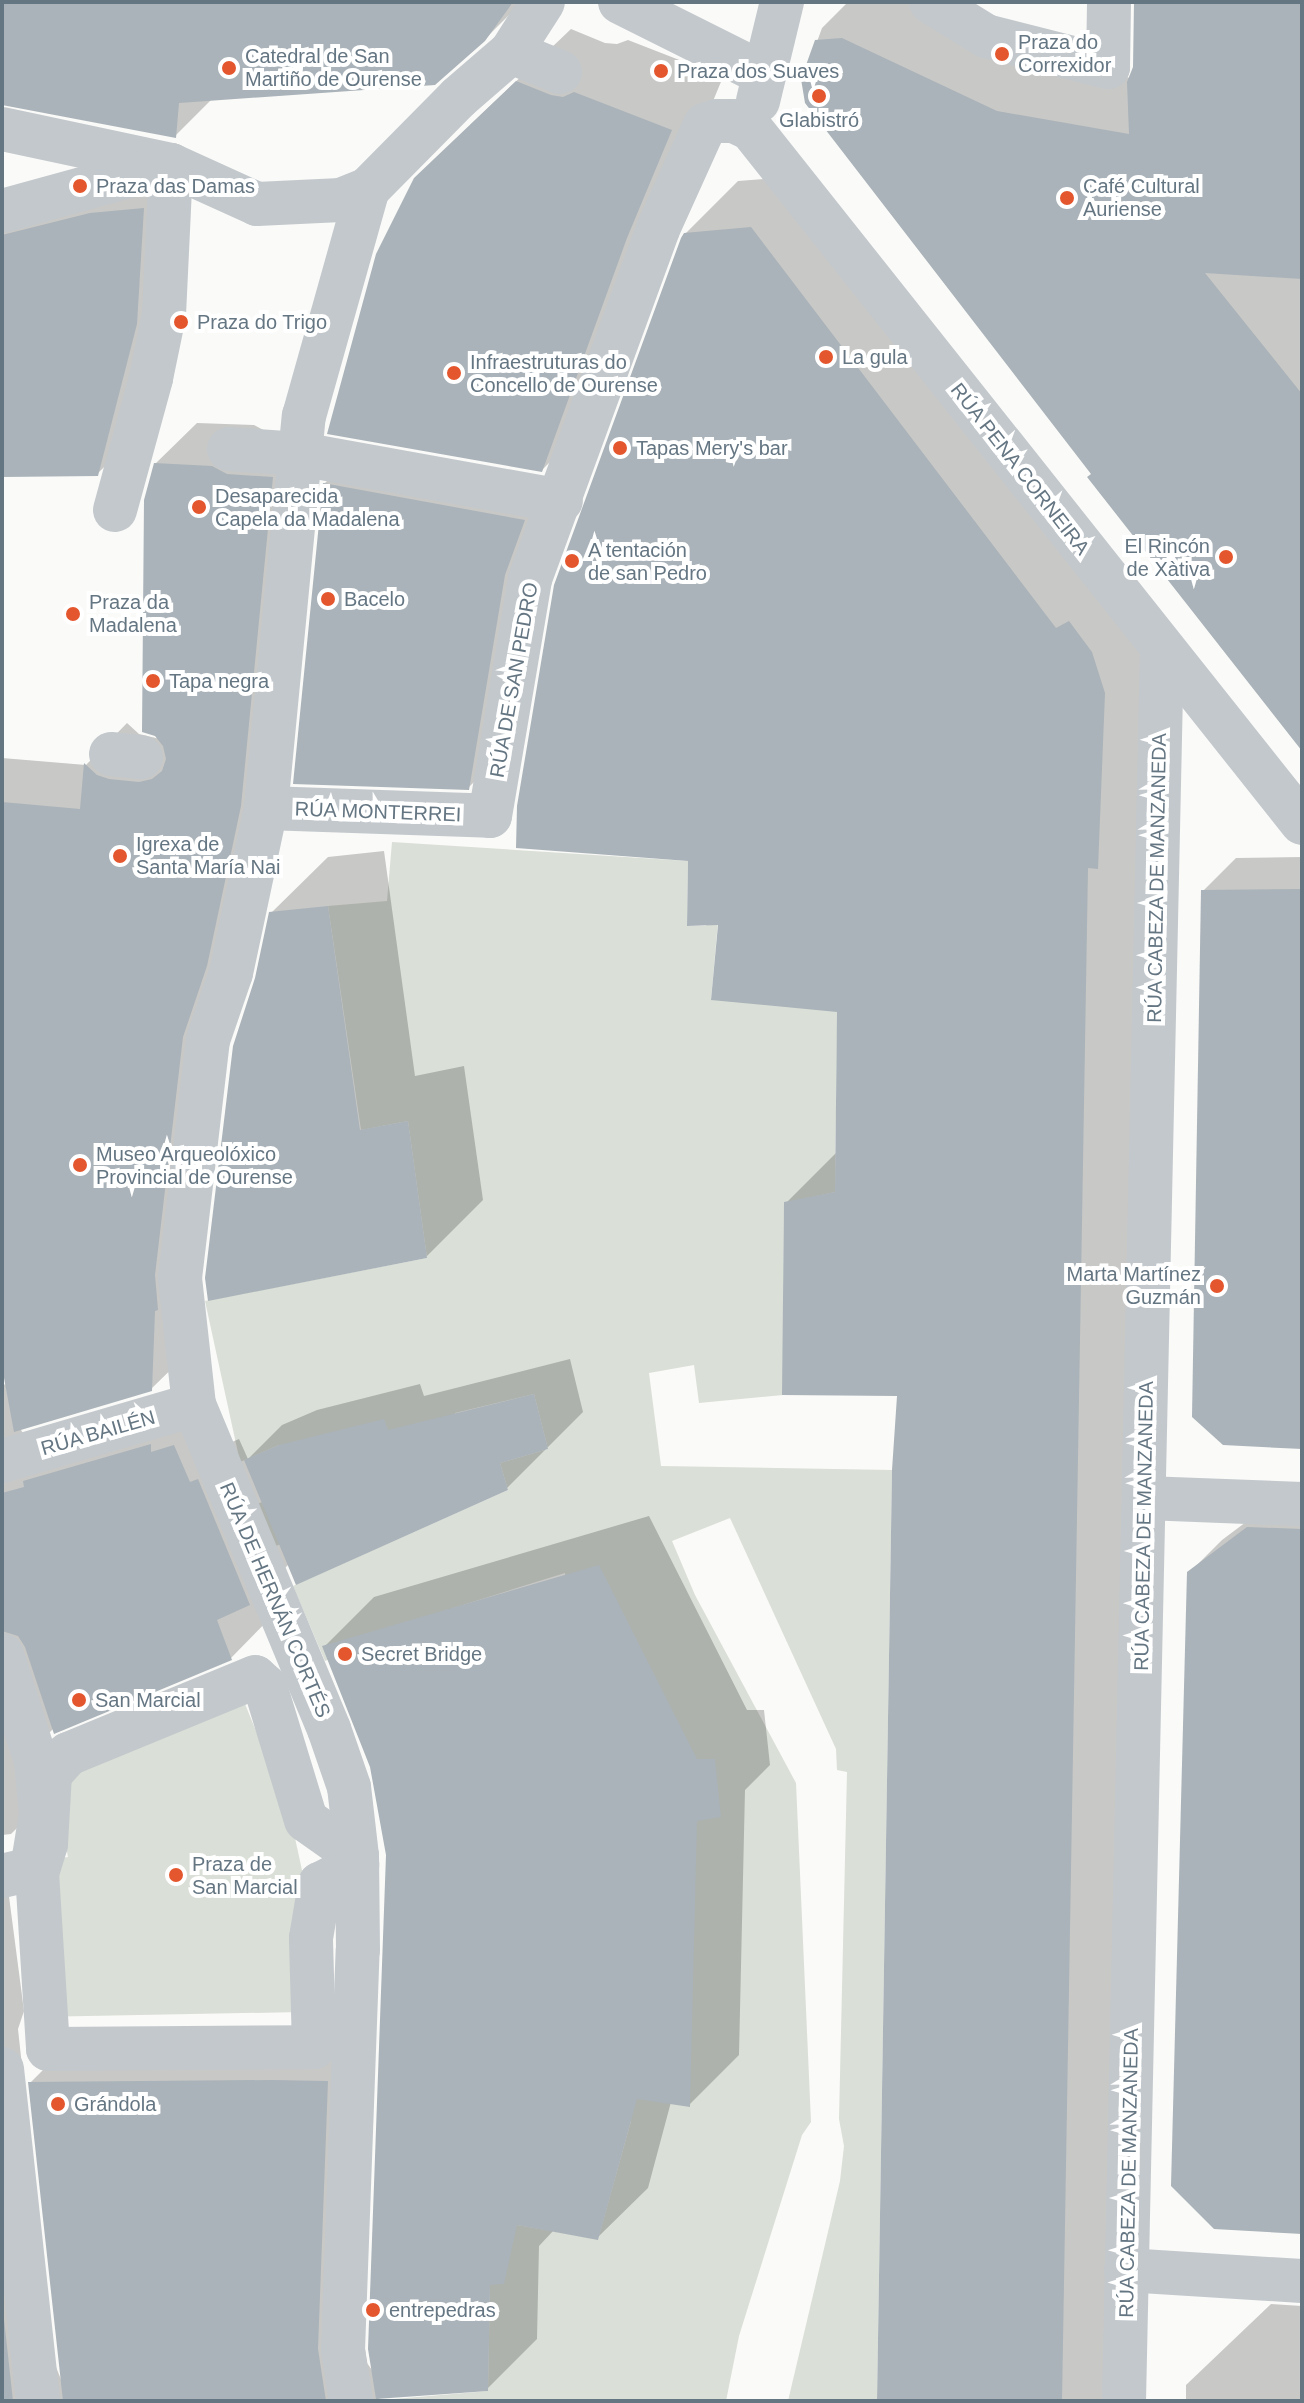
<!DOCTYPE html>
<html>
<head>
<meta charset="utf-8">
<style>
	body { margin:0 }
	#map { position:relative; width:1304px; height:2403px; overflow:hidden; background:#fafaf8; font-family:Helvetica,sans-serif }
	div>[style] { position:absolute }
	.green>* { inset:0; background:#dadfd7 }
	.shadow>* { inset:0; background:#0003 }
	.building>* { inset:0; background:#aab3b9 }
	.minor>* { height:44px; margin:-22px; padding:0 22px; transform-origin:22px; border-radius:22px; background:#c3c8cc }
	.dots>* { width:22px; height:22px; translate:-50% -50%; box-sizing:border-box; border:4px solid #fff; border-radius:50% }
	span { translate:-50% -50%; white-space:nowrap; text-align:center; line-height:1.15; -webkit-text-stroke:8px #fff; paint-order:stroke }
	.poi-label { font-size:20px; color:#657683 }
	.left { translate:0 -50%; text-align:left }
	.right { translate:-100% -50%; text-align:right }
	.street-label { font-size:20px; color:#657683 }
	.frame { position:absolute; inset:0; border:4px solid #657683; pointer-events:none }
</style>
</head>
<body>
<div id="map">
	<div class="green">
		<i style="clip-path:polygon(392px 842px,688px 861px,687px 926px,706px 926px,710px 910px,719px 910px,711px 1000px,839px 869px,835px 1192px,784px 1203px,783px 1395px,699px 1403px,694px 1365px,649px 1373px,661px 1466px,892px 1470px,877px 2401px,788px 2401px,840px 2181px,844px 2146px,839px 2119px,847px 1772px,837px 1770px,836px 1749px,730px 1518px,672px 1541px,695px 1595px,796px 1783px,811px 2122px,802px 2135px,739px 2336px,726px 2401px,371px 2401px,488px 2391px,490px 2285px,517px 2225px,598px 2239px,631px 2121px,565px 1573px,447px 1610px,325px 1661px,293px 1586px,508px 1490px,500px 1463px,548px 1449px,534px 1394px,455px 1413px,460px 1463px,276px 1546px,257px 1504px,395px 1452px,279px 1445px,240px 1462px,205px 1301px,427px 1258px,408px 1121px,361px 1130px,328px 906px,387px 901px)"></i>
		<i style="clip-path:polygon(241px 1694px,290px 1815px,305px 1884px,301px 2012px,35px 2017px,14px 1866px,68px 1857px,52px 1769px)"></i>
	</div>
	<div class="shadow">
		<i style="clip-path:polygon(2px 2px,522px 2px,484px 40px,212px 99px,175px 136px,2px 104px)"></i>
		<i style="clip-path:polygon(848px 2px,917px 2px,1046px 63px,1131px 78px,1135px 68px,1136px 2px,1302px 2px,1302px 748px,1090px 477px,1093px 474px,803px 80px,822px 28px)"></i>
		<i style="clip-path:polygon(571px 29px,605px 43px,617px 44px,628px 40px,723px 77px,679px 183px,595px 417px,542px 470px,470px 125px)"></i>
		<i style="clip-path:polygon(184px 167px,139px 433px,97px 474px,2px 474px,2px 198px)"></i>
		<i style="clip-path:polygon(804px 176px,1144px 600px,1114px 2401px,879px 2401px,899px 1394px,786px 1203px,837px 1152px,839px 1010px,720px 923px,685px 234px,738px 181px)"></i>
		<i style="clip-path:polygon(197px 423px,254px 425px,269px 433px,313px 436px,224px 994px,193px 1348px,151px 1389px,20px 1428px,25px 1437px,191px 1404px,232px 1442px,239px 1439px,248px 1459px,282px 1425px,317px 1410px,420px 1384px,424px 1396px,570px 1359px,583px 1412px,507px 1488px,289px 1564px,262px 1591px,272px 1616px,231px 1658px,54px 1728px,44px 1738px,53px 1792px,11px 1834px,2px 1835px,2px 1385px,7px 1384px,2px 1355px,2px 758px,86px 765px,127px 723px,139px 734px,160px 739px,155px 464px)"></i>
		<i style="clip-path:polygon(352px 457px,551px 493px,496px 760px,468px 788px,324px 484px)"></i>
		<i style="clip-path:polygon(384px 851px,415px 1076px,464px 1066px,483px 1200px,426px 1257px,257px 979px,271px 913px,328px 857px)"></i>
		<i style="clip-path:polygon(1302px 857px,1302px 1447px,1203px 891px,1236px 858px)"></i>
		<i style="clip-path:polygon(1282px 1495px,1302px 1496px,1302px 2233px,1189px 1573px,1222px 1540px)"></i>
		<i style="clip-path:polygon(649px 1516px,747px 1710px,764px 1710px,770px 1765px,745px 1790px,739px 2055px,689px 2105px,671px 2102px,648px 2188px,597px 2238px,554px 2230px,539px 2246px,537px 2339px,487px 2389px,379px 2397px,380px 2401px,2px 2401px,2px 1843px,24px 2011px,18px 2029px,54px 2362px,62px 2382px,31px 2082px,72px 2041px,369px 2040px,359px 2307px,367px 2363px,374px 2373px,388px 1855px,371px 1766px,324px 1647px,374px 1597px)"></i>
		<i style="clip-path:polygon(1271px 2304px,1302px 2306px,1302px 2401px,1186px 2401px,1186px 2385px)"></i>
	</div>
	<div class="building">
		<i style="clip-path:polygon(2px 2px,513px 2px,485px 41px,435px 85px,179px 103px,176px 138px,2px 105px)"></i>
		<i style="clip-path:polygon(1134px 2px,1302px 2px,1302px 279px,1205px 273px,1302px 394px,1302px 751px,1087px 477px,1091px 474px,805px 103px,801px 79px,815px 40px,842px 38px,997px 111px,1129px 134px,1127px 82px,1133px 67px)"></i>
		<i style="clip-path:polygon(516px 81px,551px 95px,563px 97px,574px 92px,672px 130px,627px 238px,542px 472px,327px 434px,376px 254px,414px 178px)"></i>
		<i style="clip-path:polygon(144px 208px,137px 324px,98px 476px,2px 477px,2px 235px,90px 213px)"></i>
		<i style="clip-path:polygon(751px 227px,1056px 628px,1069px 621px,1092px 652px,1105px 693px,1098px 869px,1088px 868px,1062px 2401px,877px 2401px,892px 1470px,897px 1396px,782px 1395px,784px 1202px,835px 1192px,837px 1012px,711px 1000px,718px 925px,687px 926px,688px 861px,516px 848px,517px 806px,554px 585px,681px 238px,684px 233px)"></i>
		<i style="clip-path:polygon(154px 463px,212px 466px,227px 474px,273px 477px,241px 806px,207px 966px,183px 1037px,155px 1275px,158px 1310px,155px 1311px,152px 1391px,14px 1432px,2px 1367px,2px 802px,80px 809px,84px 763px,97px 775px,109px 779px,139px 782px,152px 779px,162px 771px,166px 759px,163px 746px,155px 736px,142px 732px,144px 500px)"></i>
		<i style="clip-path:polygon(323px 483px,525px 520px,505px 575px,469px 790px,293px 784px)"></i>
		<i style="clip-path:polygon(1302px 889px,1302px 1449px,1223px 1445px,1192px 1417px,1201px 890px)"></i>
		<i style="clip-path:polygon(328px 906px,360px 1130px,408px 1121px,427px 1258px,208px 1301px,205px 1278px,233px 1046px,255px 978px,269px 912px)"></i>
		<i style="clip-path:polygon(534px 1394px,548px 1449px,500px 1463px,508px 1490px,296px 1585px,244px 1460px,279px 1445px,384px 1419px,388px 1430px)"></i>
		<i style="clip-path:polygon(151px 1444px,151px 1452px,174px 1445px,190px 1482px,198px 1479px,250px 1605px,217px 1620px,232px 1660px,54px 1734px,25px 1647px,18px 1636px,2px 1631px,2px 1493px,24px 1487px,23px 1481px)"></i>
		<i style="clip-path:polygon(1247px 1527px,1302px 1529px,1302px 2234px,1214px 2229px,1171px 2186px,1187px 1572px)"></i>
		<i style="clip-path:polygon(599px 1565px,697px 1759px,715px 1759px,721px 1817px,697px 1821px,690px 2107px,637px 2099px,598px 2240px,517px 2225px,504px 2284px,490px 2285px,488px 2391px,376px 2399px,368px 2349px,386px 1855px,370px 1767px,322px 1646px)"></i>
		<i style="clip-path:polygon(271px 2080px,328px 2081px,318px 2349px,326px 2401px,63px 2401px,28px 2082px)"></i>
		<i style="clip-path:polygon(2px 2301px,13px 2401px,2px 2401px)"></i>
	</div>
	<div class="minor">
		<i style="left:620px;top:2px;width:161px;rotate:26.6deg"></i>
		<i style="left:931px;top:2px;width:65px;rotate:31.7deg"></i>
		<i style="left:986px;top:36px;width:126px;rotate:14.3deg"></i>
		<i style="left:1108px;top:67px;width:65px;rotate:-89.1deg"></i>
		<i style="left:511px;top:52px;width:53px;rotate:22.2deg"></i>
		<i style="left:758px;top:101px;width:102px;rotate:-76.4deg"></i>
		<i style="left:2px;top:129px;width:173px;rotate:12deg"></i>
		<i style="left:171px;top:165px;width:94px;rotate:24.4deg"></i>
		<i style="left:257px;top:204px;width:84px;rotate:-2.7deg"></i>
		<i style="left:341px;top:200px;width:29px;rotate:-22deg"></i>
		<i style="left:2px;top:211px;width:169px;rotate:-15.4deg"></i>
		<i style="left:229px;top:449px;width:71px;rotate:4deg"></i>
		<i style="left:300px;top:454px;width:265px;rotate:10.2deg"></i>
		<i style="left:115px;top:510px;width:137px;rotate:-74.7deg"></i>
		<i style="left:151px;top:378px;width:64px;rotate:-78.3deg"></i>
		<i style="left:164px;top:315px;width:150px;rotate:-87.3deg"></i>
		<i style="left:111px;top:754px;width:30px;rotate:6deg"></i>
		<i style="left:266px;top:808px;width:224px;rotate:2deg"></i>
		<i style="left:490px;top:816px;width:240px;rotate:-80.4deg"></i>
		<i style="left:530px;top:579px;width:373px;rotate:-69.9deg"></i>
		<i style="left:658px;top:229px;width:114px;rotate:-65.7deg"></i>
		<i style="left:705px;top:125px;width:13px;rotate:-18deg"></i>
		<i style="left:717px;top:121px;width:17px"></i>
		<i style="left:734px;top:121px;width:19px;rotate:25deg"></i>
		<i style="left:751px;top:129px;width:886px;rotate:51.55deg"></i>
		<i style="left:2px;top:1461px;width:200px;rotate:-16.3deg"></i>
		<i style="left:1145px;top:1498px;width:157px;rotate:2.2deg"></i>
		<i style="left:2px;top:1655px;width:111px;rotate:72.2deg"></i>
		<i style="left:36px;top:1761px;width:53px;rotate:84.6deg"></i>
		<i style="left:41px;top:1814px;width:56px;rotate:99.3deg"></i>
		<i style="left:32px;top:1869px;width:31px;rotate:167deg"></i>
		<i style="left:357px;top:1856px;width:62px;rotate:-144.8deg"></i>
		<i style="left:306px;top:1820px;width:140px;rotate:-107deg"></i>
		<i style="left:265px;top:1686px;width:13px;rotate:-138deg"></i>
		<i style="left:255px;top:1677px;width:202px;rotate:157.6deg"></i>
		<i style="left:68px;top:1754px;width:27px;rotate:132deg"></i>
		<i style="left:50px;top:1774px;width:70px;rotate:93.3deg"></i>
		<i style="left:46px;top:1844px;width:30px;rotate:107deg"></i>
		<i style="left:37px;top:1873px;width:176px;rotate:86.4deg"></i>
		<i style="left:48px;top:2049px;width:266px;rotate:-0.4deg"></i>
		<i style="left:314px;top:2047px;width:109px;rotate:-91.6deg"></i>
		<i style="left:311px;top:1938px;width:55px;rotate:-80.5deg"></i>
		<i style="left:320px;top:1884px;width:42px;rotate:-27.2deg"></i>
		<i style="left:2px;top:2069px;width:334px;rotate:83.8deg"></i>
		<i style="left:1126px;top:2270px;width:176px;rotate:3.6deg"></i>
		<i style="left:351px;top:2401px;width:52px;rotate:-98.9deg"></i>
		<i style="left:343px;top:2350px;width:400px;rotate:-87.9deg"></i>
		<i style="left:358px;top:1950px;width:94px;rotate:-90.6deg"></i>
		<i style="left:357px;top:1856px;width:69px;rotate:-96.6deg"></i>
		<i style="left:349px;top:1787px;width:61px;rotate:-109deg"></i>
		<i style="left:329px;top:1729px;width:351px;rotate:-112.6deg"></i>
		<i style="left:194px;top:1405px;width:128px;rotate:-96.3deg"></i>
		<i style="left:180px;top:1278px;width:240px;rotate:-83.3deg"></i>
		<i style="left:208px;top:1040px;width:71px;rotate:-71.1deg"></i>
		<i style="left:231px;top:973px;width:169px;rotate:-78deg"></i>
		<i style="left:266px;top:808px;width:394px;rotate:-84.5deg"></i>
		<i style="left:304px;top:416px;width:236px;rotate:-74.3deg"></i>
		<i style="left:368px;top:189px;width:129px;rotate:-45.3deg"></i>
		<i style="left:459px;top:97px;width:69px;rotate:-40.9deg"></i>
		<i style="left:511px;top:52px;width:59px;rotate:-57.4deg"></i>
		<i style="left:1124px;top:2401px;width:1751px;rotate:-88.76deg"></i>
	</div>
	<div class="dots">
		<i style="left:1002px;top:54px;background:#e4572e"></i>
		<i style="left:229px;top:68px;background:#e4572e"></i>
		<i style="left:661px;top:71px;background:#e4572e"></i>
		<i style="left:819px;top:96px;background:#e4572e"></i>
		<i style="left:80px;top:186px;background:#e4572e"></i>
		<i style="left:1067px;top:198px;background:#e4572e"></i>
		<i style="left:181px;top:322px;background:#e4572e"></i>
		<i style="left:826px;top:357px;background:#e4572e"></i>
		<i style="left:454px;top:373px;background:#e4572e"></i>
		<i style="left:620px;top:448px;background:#e4572e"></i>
		<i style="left:199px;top:507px;background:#e4572e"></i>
		<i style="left:1226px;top:557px;background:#e4572e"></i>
		<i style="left:572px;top:561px;background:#e4572e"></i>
		<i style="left:328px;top:599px;background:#e4572e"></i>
		<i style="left:73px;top:614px;background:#e4572e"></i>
		<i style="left:153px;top:681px;background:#e4572e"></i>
		<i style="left:120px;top:856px;background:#e4572e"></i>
		<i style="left:80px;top:1165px;background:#e4572e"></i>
		<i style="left:1217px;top:1286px;background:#e4572e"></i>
		<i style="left:345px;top:1654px;background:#e4572e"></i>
		<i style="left:79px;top:1700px;background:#e4572e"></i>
		<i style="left:176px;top:1875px;background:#e4572e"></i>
		<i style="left:58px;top:2104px;background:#e4572e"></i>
		<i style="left:373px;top:2310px;background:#e4572e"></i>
	</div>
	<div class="poi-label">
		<span class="left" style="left:1018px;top:54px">Praza do<br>Correxidor</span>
		<span class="left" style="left:245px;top:68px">Catedral de San<br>Martiño de Ourense</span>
		<span class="left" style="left:677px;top:71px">Praza dos Suaves</span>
		<span style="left:819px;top:120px">Glabistró</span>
		<span class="left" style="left:96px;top:186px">Praza das Damas</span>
		<span class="left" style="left:1083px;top:198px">Café Cultural<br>Auriense</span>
		<span class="left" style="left:197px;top:322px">Praza do Trigo</span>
		<span class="left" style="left:842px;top:357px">La gula</span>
		<span class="left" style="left:470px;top:374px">Infraestruturas do<br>Concello de Ourense</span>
		<span class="left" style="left:636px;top:448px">Tapas Mery's bar</span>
		<span class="left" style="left:215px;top:508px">Desaparecida<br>Capela da Madalena</span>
		<span class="right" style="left:1210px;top:558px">El Rincón<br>de Xàtiva</span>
		<span class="left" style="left:588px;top:562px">A tentación<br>de san Pedro</span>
		<span class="left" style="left:344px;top:599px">Bacelo</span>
		<span class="left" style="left:89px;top:614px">Praza da<br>Madalena</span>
		<span class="left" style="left:169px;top:681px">Tapa negra</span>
		<span class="left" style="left:136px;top:856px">Igrexa de<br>Santa María Nai</span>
		<span class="left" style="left:96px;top:1166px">Museo Arqueolóxico<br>Provincial de Ourense</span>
		<span class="right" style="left:1201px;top:1286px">Marta Martínez<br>Guzmán</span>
		<span class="left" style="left:361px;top:1654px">Secret Bridge</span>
		<span class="left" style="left:95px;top:1700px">San Marcial</span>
		<span class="left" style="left:192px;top:1876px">Praza de<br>San Marcial</span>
		<span class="left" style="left:74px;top:2104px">Grándola</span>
		<span class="left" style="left:389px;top:2310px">entrepedras</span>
	</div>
	<div class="street-label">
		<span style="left:1020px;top:469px;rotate:52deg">RÚA PENA CORNEIRA</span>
		<span style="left:514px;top:680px;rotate:-80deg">RÚA DE SAN PEDRO</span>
		<span style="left:378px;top:812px;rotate:2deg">RÚA MONTERREI</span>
		<span style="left:1157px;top:878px;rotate:-89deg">RÚA CABEZA DE MANZANEDA</span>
		<span style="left:98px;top:1433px;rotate:-16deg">RÚA BAILÉN</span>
		<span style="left:1144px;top:1526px;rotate:-89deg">RÚA CABEZA DE MANZANEDA</span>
		<span style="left:275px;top:1600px;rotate:67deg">RÚA DE HERNÁN CORTÉS</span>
		<span style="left:1129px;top:2173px;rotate:-89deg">RÚA CABEZA DE MANZANEDA</span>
	</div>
	<div class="frame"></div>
</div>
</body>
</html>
